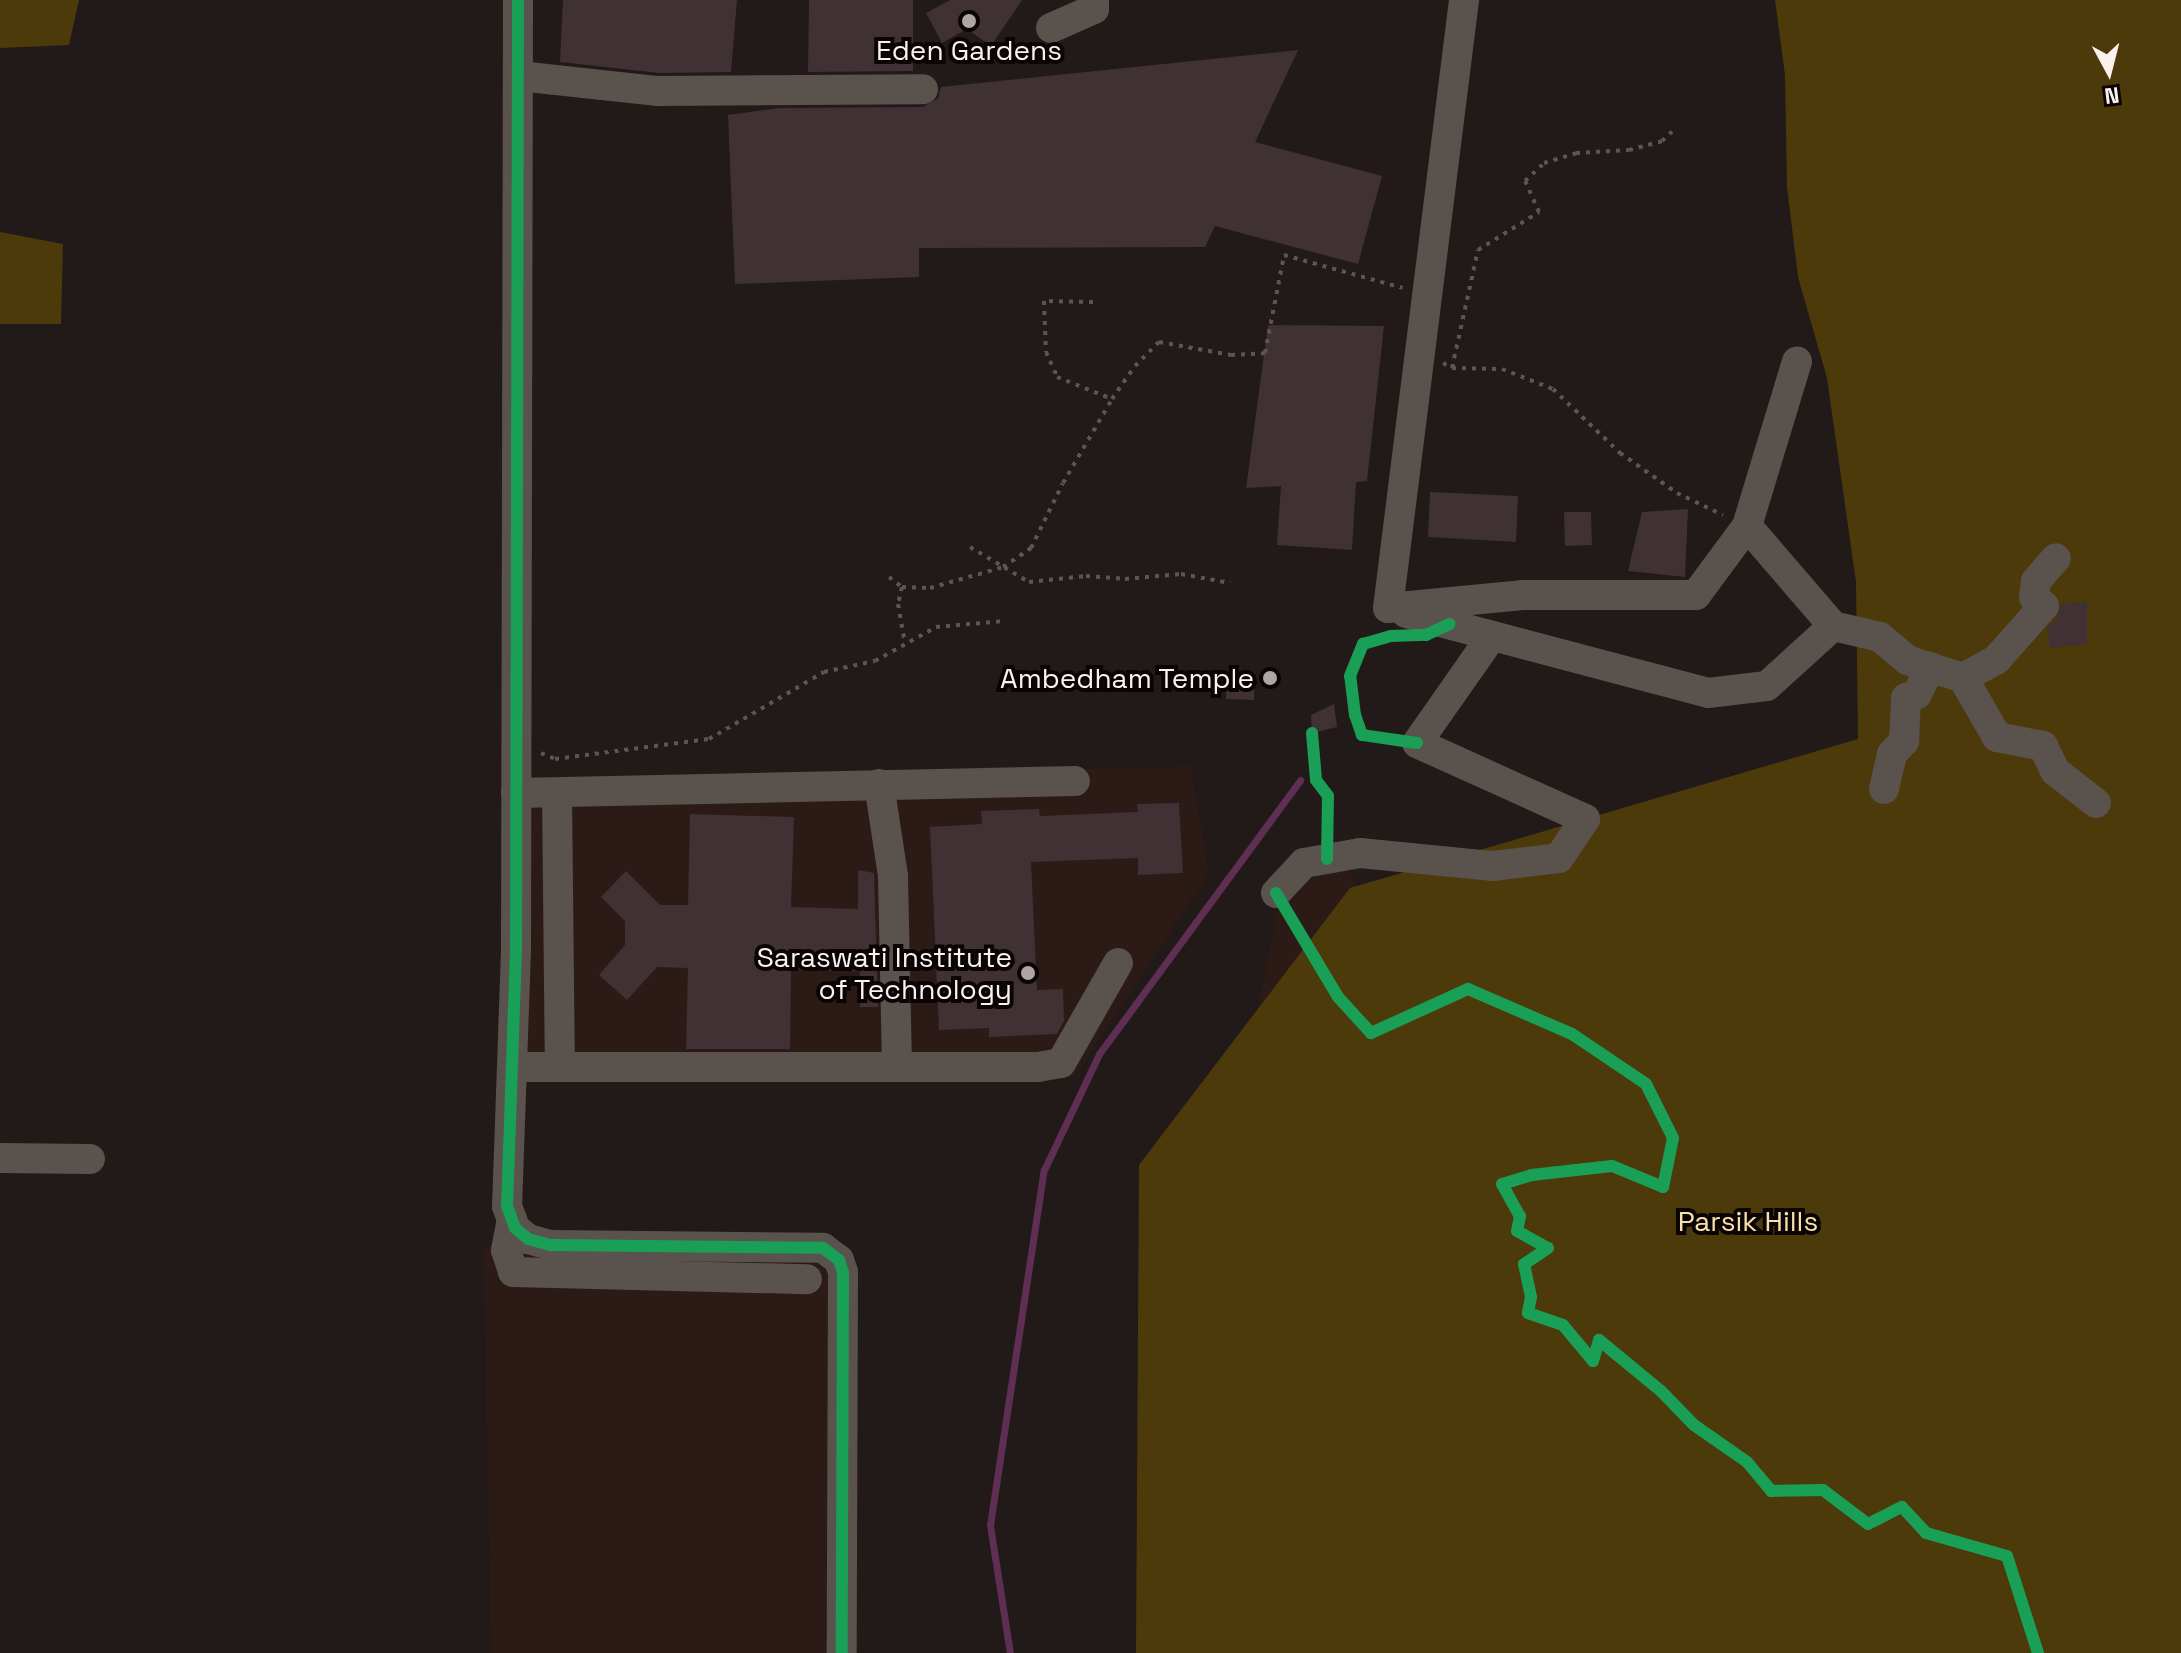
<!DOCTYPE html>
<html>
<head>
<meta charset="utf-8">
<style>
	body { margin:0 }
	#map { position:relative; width:2181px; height:1653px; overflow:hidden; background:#211a18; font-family:"Space Grotesk",sans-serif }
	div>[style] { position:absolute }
	.built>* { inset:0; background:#2c1a16 }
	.green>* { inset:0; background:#4d3a0b }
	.stream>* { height:7px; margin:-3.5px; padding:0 3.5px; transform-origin:3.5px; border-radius:3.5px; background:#5f2f53 }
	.building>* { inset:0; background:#403134 }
	.path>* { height:4px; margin-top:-2px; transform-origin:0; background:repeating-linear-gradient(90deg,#5c5653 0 4px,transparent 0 10px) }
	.minor>* { height:30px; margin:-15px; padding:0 15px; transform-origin:15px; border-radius:15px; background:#5a524d }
	.cycleway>* { height:12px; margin:-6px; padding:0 6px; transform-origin:6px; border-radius:6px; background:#1a9f57 }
	.dots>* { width:22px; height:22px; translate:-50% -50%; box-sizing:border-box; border:4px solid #0a0504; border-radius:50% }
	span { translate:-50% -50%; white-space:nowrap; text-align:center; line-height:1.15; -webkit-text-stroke:8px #0a0504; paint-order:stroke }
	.poi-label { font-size:28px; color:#fcf1ef }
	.right { translate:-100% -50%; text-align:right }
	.park-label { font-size:28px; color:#f9e0ab }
	.north { position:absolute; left:2069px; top:32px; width:80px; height:80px; -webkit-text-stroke:6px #0a0504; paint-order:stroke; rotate:173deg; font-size:22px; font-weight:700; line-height:32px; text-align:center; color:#fcf1ef }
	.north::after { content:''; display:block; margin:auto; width:28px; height:36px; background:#fcf1ef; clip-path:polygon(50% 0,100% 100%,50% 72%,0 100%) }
</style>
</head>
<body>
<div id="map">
	<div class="built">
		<i style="clip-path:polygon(1191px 766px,1209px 873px,1074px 1078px,912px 1072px,528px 1072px,527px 783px)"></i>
		<i style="clip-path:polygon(1345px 863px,1388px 951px,1256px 1017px,1281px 892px)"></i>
		<i style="clip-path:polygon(483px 1246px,839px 1260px,829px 1653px,491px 1653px)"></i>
	</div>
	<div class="green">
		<i style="clip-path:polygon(0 0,79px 0,69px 45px,0 48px)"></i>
		<i style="clip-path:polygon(1775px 0,2181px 0,2181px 1653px,1136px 1653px,1139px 1165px,1350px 888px,1858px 739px,1856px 582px,1827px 378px,1798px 277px,1787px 187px,1785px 75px)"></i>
		<i style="clip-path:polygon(0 232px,63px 244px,61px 324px,0 324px)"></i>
	</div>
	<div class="stream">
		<i style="left:1010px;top:1653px;width:130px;rotate:-98.9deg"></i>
		<i style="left:990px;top:1525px;width:359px;rotate:-81.4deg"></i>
		<i style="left:1044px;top:1170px;width:128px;rotate:-64.6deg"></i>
		<i style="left:1099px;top:1054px;width:340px;rotate:-53.7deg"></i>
	</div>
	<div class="building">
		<i style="clip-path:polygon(563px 0,737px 0,731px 72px,659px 73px,560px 62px)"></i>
		<i style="clip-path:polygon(809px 0,913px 0,913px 71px,808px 72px)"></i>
		<i style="clip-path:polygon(950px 0,1022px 0,991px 46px,967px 29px,942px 43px,926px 13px)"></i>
		<i style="clip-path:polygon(1298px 50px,1255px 142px,1382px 176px,1358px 264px,1215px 226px,1205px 247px,919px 248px,919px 277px,735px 284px,728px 115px,778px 108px,923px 107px,938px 98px,941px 87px)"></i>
		<i style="clip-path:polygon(1268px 325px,1384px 326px,1367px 481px,1356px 482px,1352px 550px,1277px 545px,1281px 486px,1246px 488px)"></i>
		<i style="clip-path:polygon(1430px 492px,1518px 496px,1516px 542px,1428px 537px)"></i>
		<i style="clip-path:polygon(1688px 509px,1685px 577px,1628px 571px,1642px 512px)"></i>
		<i style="clip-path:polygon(1564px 512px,1591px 512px,1592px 545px,1565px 546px)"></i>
		<i style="clip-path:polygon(2087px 601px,2087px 644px,2050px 648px,2047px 629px,2058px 617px,2061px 604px)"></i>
		<i style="clip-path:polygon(1227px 674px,1254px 675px,1254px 700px,1226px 699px)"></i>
		<i style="clip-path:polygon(1334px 704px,1337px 727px,1312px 733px,1311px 715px)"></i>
		<i style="clip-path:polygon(1179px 803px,1183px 873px,1138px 875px,1138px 858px,1031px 862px,1037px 990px,1063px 989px,1064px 1021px,1057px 1034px,989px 1037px,989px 1028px,939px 1030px,930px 827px,982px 824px,981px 811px,1039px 809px,1040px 816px,1138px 812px,1137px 804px)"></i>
		<i style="clip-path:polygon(690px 814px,794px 817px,791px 907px,858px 909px,858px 870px,874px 873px,878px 1007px,860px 1007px,860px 971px,791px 970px,790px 1049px,686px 1049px,688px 968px,657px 967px,627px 1000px,599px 975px,625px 945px,625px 921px,601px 897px,626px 871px,660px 905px,688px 905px)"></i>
	</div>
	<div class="path">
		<i style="left:1093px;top:302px;width:49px;rotate:-178.8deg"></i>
		<i style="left:1044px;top:301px;width:51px;rotate:87.8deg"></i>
		<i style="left:1046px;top:352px;width:27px;rotate:66deg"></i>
		<i style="left:1057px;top:377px;width:59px;rotate:21.8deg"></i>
		<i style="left:1112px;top:399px;width:40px;rotate:-55.1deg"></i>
		<i style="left:1135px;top:366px;width:34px;rotate:-45deg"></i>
		<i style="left:1159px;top:342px;width:73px;rotate:10.2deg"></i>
		<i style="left:1231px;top:355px;width:34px;rotate:-3deg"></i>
		<i style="left:1265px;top:353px;width:100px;rotate:-79deg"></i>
		<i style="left:1284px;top:255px;width:123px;rotate:15.5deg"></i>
		<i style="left:1443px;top:363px;width:10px;rotate:29deg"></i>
		<i style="left:1452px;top:368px;width:50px;rotate:1.1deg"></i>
		<i style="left:1502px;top:369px;width:55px;rotate:21.4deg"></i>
		<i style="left:1553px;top:389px;width:93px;rotate:43.7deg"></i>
		<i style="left:1620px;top:453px;width:70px;rotate:35.1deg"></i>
		<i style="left:1677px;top:493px;width:51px;rotate:25.6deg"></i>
		<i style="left:1452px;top:368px;width:121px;rotate:-77.6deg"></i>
		<i style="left:1478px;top:250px;width:72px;rotate:-31.9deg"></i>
		<i style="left:1539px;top:212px;width:34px;rotate:-114deg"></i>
		<i style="left:1525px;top:181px;width:26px;rotate:-43deg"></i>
		<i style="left:1544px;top:163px;width:34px;rotate:-17deg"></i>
		<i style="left:1576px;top:153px;width:53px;rotate:-3.2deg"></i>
		<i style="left:1629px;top:150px;width:34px;rotate:-15deg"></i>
		<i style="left:1662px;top:141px;width:16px;rotate:-43deg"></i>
		<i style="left:970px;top:547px;width:69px;rotate:30.7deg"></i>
		<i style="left:1029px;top:582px;width:57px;rotate:-6deg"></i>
		<i style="left:1086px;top:576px;width:39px;rotate:4deg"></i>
		<i style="left:1125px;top:579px;width:56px;rotate:-5.1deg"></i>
		<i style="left:1181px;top:574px;width:50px;rotate:10.4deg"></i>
		<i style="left:889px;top:577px;width:16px;rotate:38deg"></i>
		<i style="left:902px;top:587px;width:17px;rotate:103deg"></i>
		<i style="left:898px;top:604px;width:39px;rotate:80deg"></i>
		<i style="left:902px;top:587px;width:28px;rotate:2deg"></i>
		<i style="left:930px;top:588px;width:76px;rotate:-16deg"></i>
		<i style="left:1003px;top:567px;width:34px;rotate:-34deg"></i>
		<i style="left:1031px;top:548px;width:72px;rotate:-63.8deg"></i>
		<i style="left:1063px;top:483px;width:97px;rotate:-59.7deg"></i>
		<i style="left:541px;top:753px;width:15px;rotate:23deg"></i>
		<i style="left:555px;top:759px;width:155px;rotate:-7.4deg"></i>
		<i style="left:709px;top:739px;width:133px;rotate:-30.2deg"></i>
		<i style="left:824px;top:672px;width:52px;rotate:-12.2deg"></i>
		<i style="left:875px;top:661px;width:70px;rotate:-29.1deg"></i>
		<i style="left:936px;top:627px;width:68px;rotate:-5deg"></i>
	</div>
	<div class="minor">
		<i style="left:518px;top:0;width:950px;rotate:90.12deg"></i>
		<i style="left:516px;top:950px;width:256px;rotate:92deg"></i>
		<i style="left:507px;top:1206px;width:23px;rotate:70deg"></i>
		<i style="left:515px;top:1228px;width:17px;rotate:40deg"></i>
		<i style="left:528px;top:1239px;width:24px;rotate:15deg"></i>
		<i style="left:551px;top:1245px;width:272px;rotate:0.6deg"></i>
		<i style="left:823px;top:1248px;width:20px;rotate:37deg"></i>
		<i style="left:839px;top:1260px;width:13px;rotate:72deg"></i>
		<i style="left:843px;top:1272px;width:381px;rotate:90.2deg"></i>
		<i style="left:1051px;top:28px;width:47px;rotate:-23.8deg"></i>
		<i style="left:1094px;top:9px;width:9px;rotate:-90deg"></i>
		<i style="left:519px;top:76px;width:140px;rotate:6.2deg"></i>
		<i style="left:658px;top:91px;width:265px;rotate:-0.4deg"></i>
		<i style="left:1747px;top:526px;width:172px;rotate:-73.1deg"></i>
		<i style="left:1388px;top:608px;width:135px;rotate:-5.5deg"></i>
		<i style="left:1522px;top:595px;width:174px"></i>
		<i style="left:1696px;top:595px;width:86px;rotate:-53.5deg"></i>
		<i style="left:1747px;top:526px;width:132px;rotate:49.3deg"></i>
		<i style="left:1833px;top:626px;width:48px;rotate:13.2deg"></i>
		<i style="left:1880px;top:637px;width:35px;rotate:40deg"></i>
		<i style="left:1907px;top:660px;width:59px;rotate:17.8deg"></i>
		<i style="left:1963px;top:678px;width:38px;rotate:-29deg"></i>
		<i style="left:1996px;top:660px;width:72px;rotate:-48.4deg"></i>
		<i style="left:2044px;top:606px;width:13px;rotate:-138deg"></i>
		<i style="left:2034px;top:597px;width:16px;rotate:-83deg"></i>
		<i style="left:2036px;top:581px;width:30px;rotate:-49deg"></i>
		<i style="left:1388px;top:608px;width:613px;rotate:-82.87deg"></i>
		<i style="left:1406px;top:613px;width:312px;rotate:14.8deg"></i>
		<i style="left:1708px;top:693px;width:59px;rotate:-6.8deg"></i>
		<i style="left:1767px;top:686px;width:89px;rotate:-42.3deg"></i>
		<i style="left:1963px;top:678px;width:68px;rotate:60deg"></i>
		<i style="left:1997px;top:737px;width:47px;rotate:11.1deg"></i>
		<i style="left:2043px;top:746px;width:28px;rotate:64deg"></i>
		<i style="left:2055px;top:771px;width:52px;rotate:38deg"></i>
		<i style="left:879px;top:784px;width:93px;rotate:81.3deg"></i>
		<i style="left:893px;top:876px;width:190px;rotate:88.8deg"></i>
		<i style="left:1884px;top:789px;width:36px;rotate:-77deg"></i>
		<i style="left:1892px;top:754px;width:18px;rotate:-47deg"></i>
		<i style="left:1904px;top:741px;width:43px;rotate:-87.3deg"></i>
		<i style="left:1906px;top:698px;width:12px;rotate:-20deg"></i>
		<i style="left:1917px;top:694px;width:30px;rotate:-64deg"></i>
		<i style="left:516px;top:793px;width:559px;rotate:-1.23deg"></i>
		<i style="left:557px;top:793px;width:274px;rotate:89.4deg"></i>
		<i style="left:1276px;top:893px;width:41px;rotate:-47deg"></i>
		<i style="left:1304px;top:863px;width:57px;rotate:-10.1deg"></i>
		<i style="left:1360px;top:853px;width:134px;rotate:5.6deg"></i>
		<i style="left:1493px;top:866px;width:66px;rotate:-6.9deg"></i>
		<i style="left:1559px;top:858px;width:47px;rotate:-56.3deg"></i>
		<i style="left:1585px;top:819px;width:184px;rotate:-155.7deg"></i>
		<i style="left:1417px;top:743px;width:131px;rotate:-55deg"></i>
		<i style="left:512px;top:1067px;width:526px"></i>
		<i style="left:1038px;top:1067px;width:23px;rotate:-10deg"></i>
		<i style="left:1061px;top:1063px;width:115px;rotate:-60.3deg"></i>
		<i style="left:0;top:1158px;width:90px;rotate:0.6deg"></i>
		<i style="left:512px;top:1219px;width:32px;rotate:101deg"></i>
		<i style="left:506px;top:1250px;width:23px;rotate:72deg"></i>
		<i style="left:513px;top:1272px;width:294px;rotate:1.4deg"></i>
	</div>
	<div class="cycleway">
		<i style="left:518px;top:0;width:950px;rotate:90.12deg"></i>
		<i style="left:516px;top:950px;width:256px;rotate:92deg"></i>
		<i style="left:507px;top:1206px;width:23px;rotate:70deg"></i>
		<i style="left:515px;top:1228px;width:17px;rotate:40deg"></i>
		<i style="left:528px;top:1239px;width:24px;rotate:15deg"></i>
		<i style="left:551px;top:1245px;width:272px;rotate:0.6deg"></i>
		<i style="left:823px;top:1248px;width:20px;rotate:37deg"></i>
		<i style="left:839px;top:1260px;width:13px;rotate:72deg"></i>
		<i style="left:843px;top:1272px;width:381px;rotate:90.2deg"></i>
		<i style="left:1312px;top:733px;width:47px;rotate:85.1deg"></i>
		<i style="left:1316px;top:780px;width:20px;rotate:53deg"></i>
		<i style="left:1328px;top:796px;width:63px;rotate:90.9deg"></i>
		<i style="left:1417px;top:743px;width:56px;rotate:-171.7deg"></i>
		<i style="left:1362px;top:735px;width:21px;rotate:-109deg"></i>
		<i style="left:1355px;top:715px;width:39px;rotate:-97deg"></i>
		<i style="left:1350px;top:676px;width:35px;rotate:-68deg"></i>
		<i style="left:1363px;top:644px;width:29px;rotate:-16deg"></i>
		<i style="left:1391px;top:636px;width:35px;rotate:-2deg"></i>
		<i style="left:1426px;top:635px;width:26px;rotate:-25deg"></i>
		<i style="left:1276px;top:893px;width:121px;rotate:59.2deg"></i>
		<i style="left:1338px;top:997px;width:49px;rotate:47.5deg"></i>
		<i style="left:1371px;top:1033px;width:107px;rotate:-24.4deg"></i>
		<i style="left:1468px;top:989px;width:113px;rotate:23.4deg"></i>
		<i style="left:1572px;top:1034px;width:89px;rotate:34deg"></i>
		<i style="left:1646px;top:1084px;width:60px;rotate:63.4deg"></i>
		<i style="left:1673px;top:1138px;width:50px;rotate:101.5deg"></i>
		<i style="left:1663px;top:1187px;width:55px;rotate:-157.6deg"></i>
		<i style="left:1612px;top:1166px;width:81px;rotate:173.6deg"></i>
		<i style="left:1532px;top:1175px;width:31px;rotate:163deg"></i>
		<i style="left:1502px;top:1184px;width:37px;rotate:61deg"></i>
		<i style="left:1520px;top:1216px;width:15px;rotate:101deg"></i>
		<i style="left:1517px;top:1231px;width:35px;rotate:29deg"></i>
		<i style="left:1548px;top:1248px;width:29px;rotate:146deg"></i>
		<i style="left:1524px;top:1264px;width:34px;rotate:78deg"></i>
		<i style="left:1531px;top:1297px;width:16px;rotate:101deg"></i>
		<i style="left:1528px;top:1313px;width:37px;rotate:19deg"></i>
		<i style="left:1563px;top:1325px;width:47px;rotate:50.2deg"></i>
		<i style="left:1593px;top:1361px;width:22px;rotate:-74deg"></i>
		<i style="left:1599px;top:1340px;width:80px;rotate:39.4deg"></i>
		<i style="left:1661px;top:1391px;width:47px;rotate:45.9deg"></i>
		<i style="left:1694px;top:1425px;width:65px;rotate:34.9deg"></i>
		<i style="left:1747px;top:1462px;width:38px;rotate:50deg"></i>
		<i style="left:1771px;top:1491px;width:52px;rotate:-1.1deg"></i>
		<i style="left:1823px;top:1490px;width:56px;rotate:37.1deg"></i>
		<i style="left:1868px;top:1524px;width:38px;rotate:-27deg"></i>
		<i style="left:1902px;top:1507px;width:35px;rotate:47deg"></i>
		<i style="left:1926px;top:1533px;width:84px;rotate:15.9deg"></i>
		<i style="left:2007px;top:1556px;width:102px;rotate:72.3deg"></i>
	</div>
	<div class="dots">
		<i style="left:969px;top:21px;background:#afa6a4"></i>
		<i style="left:1270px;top:678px;background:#afa6a4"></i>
		<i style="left:1028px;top:973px;background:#afa6a4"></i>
	</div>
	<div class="poi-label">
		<span style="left:969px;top:50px">Eden Gardens</span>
		<span class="right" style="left:1254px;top:678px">Ambedham Temple</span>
		<span class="right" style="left:1012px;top:973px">Saraswati Institute<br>of Technology</span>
	</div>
	<div class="park-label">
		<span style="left:1748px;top:1221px">Parsik Hills</span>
	</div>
	<div class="north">N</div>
</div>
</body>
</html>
